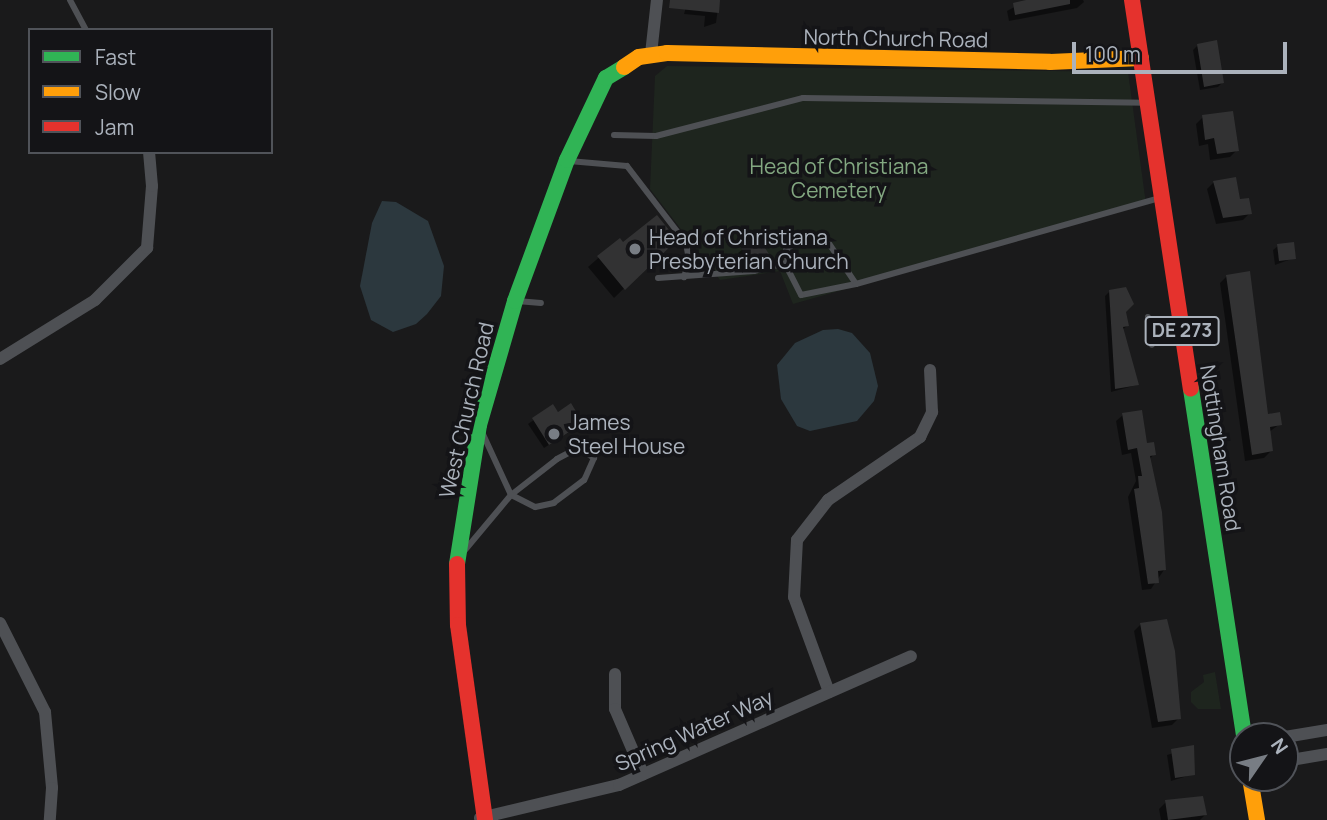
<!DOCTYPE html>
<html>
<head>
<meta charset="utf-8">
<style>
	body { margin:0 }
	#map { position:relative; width:1327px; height:820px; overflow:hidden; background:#1a1a1b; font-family:Manrope,sans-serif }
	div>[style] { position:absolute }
	.green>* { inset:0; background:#1e251e }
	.water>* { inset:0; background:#2c383e }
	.shadow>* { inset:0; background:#0007 }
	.building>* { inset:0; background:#323233 }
	.lane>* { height:6px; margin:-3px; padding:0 3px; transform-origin:3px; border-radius:3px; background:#4e5054 }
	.street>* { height:12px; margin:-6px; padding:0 6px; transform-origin:6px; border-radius:6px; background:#4e5054 }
	.fast>* { height:16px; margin:-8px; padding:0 8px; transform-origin:8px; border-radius:8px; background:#30b455 }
	.slow>* { height:16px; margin:-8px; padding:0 8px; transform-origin:8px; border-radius:8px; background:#ff9f0a }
	.jam>* { height:16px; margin:-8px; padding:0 8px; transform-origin:8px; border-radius:8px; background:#e5322d }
	.dots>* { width:19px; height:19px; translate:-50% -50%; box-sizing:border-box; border:4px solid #141417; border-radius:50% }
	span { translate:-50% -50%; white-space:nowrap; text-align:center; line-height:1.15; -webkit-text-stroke:7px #141417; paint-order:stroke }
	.shield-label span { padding:2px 5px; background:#141417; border:2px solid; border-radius:5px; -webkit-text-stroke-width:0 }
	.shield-label { font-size:19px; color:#abb2bc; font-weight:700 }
	.street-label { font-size:21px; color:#abb2bc }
	.park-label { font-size:21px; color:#83a881 }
	.poi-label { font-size:21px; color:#abb2bc }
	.left { translate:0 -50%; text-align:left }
	.legend { position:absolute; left:28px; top:28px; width:245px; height:126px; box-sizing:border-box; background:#141417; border:2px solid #505359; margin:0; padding:9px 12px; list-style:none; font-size:21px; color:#abb2bc }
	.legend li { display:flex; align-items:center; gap:14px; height:35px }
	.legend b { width:35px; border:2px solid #505359 }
	.north { position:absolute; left:1229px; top:722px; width:70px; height:70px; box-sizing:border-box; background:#141417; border:2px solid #505359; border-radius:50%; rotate:55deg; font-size:19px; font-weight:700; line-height:28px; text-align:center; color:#abb2bc }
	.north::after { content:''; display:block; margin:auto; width:24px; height:32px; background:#787d84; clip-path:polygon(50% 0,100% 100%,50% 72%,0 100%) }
	.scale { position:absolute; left:1072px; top:42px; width:215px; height:32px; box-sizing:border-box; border:4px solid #abb2bc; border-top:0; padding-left:9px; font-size:21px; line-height:24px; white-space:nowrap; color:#abb2bc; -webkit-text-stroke:5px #141417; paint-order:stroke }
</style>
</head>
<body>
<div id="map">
	<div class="green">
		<i style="clip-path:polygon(667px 66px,1128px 72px,1146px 204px,793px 304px,780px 271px,720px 280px,650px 189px,655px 76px)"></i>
		<i style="clip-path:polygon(1215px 672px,1221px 709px,1198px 709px,1191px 702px,1191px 692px,1204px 682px,1203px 675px)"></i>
	</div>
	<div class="water">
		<i style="clip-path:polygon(382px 201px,396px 202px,428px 221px,444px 266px,441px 296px,427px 314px,416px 324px,393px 332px,371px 320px,360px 286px,372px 223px)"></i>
		<i style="clip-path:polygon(838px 329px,852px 333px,870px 353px,878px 386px,874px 401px,857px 421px,810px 431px,797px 426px,781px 399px,777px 365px,795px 343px,823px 330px)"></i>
	</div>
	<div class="shadow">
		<i style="clip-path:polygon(688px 0,719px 0,716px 23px,704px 27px,705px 16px,684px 14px)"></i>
		<i style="clip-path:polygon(1027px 0,1083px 0,1084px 2px,1077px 8px,1009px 21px,1007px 11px)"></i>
		<i style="clip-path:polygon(1197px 46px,1222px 83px,1218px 87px,1200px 90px,1193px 50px)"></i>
		<i style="clip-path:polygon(1203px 117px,1237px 150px,1230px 157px,1210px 160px,1208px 144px,1199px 146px,1196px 124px)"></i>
		<i style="clip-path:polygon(1214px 182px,1250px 213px,1243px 220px,1216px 224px,1207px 189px)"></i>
		<i style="clip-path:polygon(619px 240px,623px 245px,674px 240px,614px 298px,588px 267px)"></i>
		<i style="clip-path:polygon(1278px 246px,1294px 258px,1275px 265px,1273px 250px)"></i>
		<i style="clip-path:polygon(743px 249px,763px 258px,749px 268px,738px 253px)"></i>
		<i style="clip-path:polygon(1227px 276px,1266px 416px,1280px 424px,1269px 432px,1271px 451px,1264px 458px,1245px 461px,1220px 283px)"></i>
		<i style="clip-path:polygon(1110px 291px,1125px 312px,1127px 326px,1122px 330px,1137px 385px,1111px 392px,1105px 296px)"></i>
		<i style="clip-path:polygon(552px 407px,577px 427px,544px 448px,528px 424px)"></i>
		<i style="clip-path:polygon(1123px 415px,1154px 454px,1149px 460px,1164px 570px,1151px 589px,1142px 590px,1128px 497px,1136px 481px,1131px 453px,1122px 455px,1116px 421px)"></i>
		<i style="clip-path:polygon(1141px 624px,1179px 718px,1172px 725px,1152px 728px,1134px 631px)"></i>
		<i style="clip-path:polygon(1193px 747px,1194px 774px,1171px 781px,1167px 755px)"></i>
		<i style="clip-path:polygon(1166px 802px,1205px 815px,1200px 820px,1161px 820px,1159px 809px)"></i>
	</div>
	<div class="building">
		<i style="clip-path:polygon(670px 0,720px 0,719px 13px,669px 8px)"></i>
		<i style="clip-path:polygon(1026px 0,1070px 0,1070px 4px,1015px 15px,1013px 3px)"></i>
		<i style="clip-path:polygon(1217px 40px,1224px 83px,1204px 87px,1197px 44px)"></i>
		<i style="clip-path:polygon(1233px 111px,1239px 151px,1217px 154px,1214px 138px,1205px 140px,1202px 115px)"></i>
		<i style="clip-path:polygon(1236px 177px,1240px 199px,1249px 198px,1252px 214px,1223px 218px,1213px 181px)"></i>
		<i style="clip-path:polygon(657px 215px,677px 240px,625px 290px,597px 256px,620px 238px,623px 242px)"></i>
		<i style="clip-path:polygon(762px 233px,770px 244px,765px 248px,769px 254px,754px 265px,741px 248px)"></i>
		<i style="clip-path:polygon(1294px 242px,1296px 259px,1279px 261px,1277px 244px)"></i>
		<i style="clip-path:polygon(1250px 271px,1268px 414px,1280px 412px,1282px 425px,1270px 427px,1273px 451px,1252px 455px,1226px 275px)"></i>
		<i style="clip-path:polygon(1126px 287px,1134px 304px,1126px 312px,1129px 326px,1123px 327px,1139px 385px,1115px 389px,1109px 290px)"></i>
		<i style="clip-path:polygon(571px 403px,583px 423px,549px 445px,532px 418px,553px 404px,558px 412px)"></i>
		<i style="clip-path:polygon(1142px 410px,1147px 443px,1154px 442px,1156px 455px,1150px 456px,1162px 512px,1166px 570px,1158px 571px,1159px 583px,1148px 584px,1134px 489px,1139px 488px,1138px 476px,1142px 476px,1137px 448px,1128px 450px,1122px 413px)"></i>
		<i style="clip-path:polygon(1167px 619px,1175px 651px,1181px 719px,1158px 722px,1140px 623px)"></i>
		<i style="clip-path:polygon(1194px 745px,1195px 775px,1175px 778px,1171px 749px)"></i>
		<i style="clip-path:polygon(1203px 796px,1207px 815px,1168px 820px,1165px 800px)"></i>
	</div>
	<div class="lane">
		<i style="left:70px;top:0;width:34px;rotate:62deg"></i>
		<i style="left:614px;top:135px;width:42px;rotate:1.4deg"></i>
		<i style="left:656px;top:136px;width:152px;rotate:-14.5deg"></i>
		<i style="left:803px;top:98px;width:343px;rotate:0.8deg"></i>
		<i style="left:569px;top:161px;width:58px;rotate:4.9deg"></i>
		<i style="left:627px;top:166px;width:97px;rotate:52.5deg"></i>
		<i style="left:686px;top:243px;width:17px;rotate:80deg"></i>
		<i style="left:689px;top:260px;width:18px;rotate:106deg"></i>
		<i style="left:658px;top:278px;width:96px;rotate:-4.2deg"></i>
		<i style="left:754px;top:271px;width:34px;rotate:-14deg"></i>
		<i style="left:856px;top:284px;width:56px;rotate:168.7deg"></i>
		<i style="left:801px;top:295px;width:27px;rotate:-117deg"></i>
		<i style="left:789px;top:271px;width:21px;rotate:-98deg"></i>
		<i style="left:786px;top:250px;width:18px;rotate:-38deg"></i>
		<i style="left:800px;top:239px;width:26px"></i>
		<i style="left:826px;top:239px;width:54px;rotate:56.3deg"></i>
		<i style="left:856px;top:284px;width:316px;rotate:-15.8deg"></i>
		<i style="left:517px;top:301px;width:24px;rotate:5deg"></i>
		<i style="left:1148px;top:317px;width:28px;rotate:82deg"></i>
		<i style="left:465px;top:550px;width:72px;rotate:-50.1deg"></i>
		<i style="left:511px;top:495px;width:58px;rotate:-38deg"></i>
		<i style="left:557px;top:459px;width:24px;rotate:-28deg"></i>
		<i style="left:578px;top:448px;width:19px;rotate:32deg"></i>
		<i style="left:594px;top:458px;width:24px;rotate:114deg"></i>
		<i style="left:584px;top:480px;width:38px;rotate:143deg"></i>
		<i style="left:554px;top:503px;width:19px;rotate:168deg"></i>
		<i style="left:535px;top:507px;width:27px;rotate:-153deg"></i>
		<i style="left:511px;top:495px;width:67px;rotate:-114.7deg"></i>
	</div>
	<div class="street">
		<i style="left:651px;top:54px;width:54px;rotate:-83.7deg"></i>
		<i style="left:0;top:359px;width:112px;rotate:-31.8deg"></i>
		<i style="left:95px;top:300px;width:74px;rotate:-45deg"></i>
		<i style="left:147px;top:248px;width:62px;rotate:-85.4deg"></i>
		<i style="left:152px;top:186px;width:34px;rotate:-95deg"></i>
		<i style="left:0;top:623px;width:100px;rotate:63.2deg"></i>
		<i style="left:45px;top:712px;width:76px;rotate:84.7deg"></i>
		<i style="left:52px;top:788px;width:32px;rotate:94deg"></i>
		<i style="left:615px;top:674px;width:35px;rotate:90deg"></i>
		<i style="left:615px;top:709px;width:71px;rotate:66.7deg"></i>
		<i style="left:829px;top:692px;width:101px;rotate:-110.2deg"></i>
		<i style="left:794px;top:597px;width:57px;rotate:-87deg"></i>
		<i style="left:797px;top:540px;width:51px;rotate:-52.2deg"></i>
		<i style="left:828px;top:500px;width:112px;rotate:-34.4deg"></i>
		<i style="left:920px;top:437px;width:28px;rotate:-64deg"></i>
		<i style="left:932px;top:412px;width:42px;rotate:-92.7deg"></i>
		<i style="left:1285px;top:737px;width:43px;rotate:-9.5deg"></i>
		<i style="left:1285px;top:761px;width:43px;rotate:-9.5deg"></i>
		<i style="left:480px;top:818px;width:143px;rotate:-13.4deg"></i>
		<i style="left:619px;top:785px;width:319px;rotate:-23.8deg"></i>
	</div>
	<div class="fast">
		<i style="left:1191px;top:389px;width:351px;rotate:81.3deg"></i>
		<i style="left:457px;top:564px;width:141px;rotate:-81deg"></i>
		<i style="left:479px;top:425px;width:129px;rotate:-73.8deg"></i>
		<i style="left:515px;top:301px;width:150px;rotate:-69.8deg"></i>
		<i style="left:567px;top:160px;width:91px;rotate:-64.6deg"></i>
		<i style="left:606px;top:78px;width:21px;rotate:-31deg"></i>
	</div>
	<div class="slow">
		<i style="left:624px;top:67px;width:18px;rotate:-34deg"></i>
		<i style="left:639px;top:57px;width:28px;rotate:-8deg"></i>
		<i style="left:667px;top:53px;width:383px;rotate:1.3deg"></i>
		<i style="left:1050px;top:62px;width:91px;rotate:-2.5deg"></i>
		<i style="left:1250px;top:778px;width:43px;rotate:80.5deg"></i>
	</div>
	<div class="jam">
		<i style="left:1132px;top:0;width:393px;rotate:81.4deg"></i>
		<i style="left:457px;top:564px;width:61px;rotate:89.1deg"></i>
		<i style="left:458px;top:625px;width:197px;rotate:82.1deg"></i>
	</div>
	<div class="dots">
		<i style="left:635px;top:249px;background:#787d84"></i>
		<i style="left:554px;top:434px;background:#787d84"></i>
	</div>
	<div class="shield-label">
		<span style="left:1182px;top:331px">DE 273</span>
	</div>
	<div class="street-label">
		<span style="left:896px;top:38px;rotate:1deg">North Church Road</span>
		<span style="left:466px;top:410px;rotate:-77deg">West Church Road</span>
		<span style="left:1221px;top:448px;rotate:81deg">Nottingham Road</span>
		<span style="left:694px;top:730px;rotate:-24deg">Spring Water Way</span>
	</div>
	<div class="park-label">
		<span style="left:839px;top:178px">Head of Christiana<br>Cemetery</span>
	</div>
	<div class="poi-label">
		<span class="left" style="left:649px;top:249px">Head of Christiana<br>Presbyterian Church</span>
		<span class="left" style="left:568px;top:434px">James<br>Steel House</span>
	</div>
	<ul class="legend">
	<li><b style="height:9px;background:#30b455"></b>Fast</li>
	<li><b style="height:9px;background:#ff9f0a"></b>Slow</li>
	<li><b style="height:9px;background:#e5322d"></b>Jam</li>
	</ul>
	<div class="north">N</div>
	<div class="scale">100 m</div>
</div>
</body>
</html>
